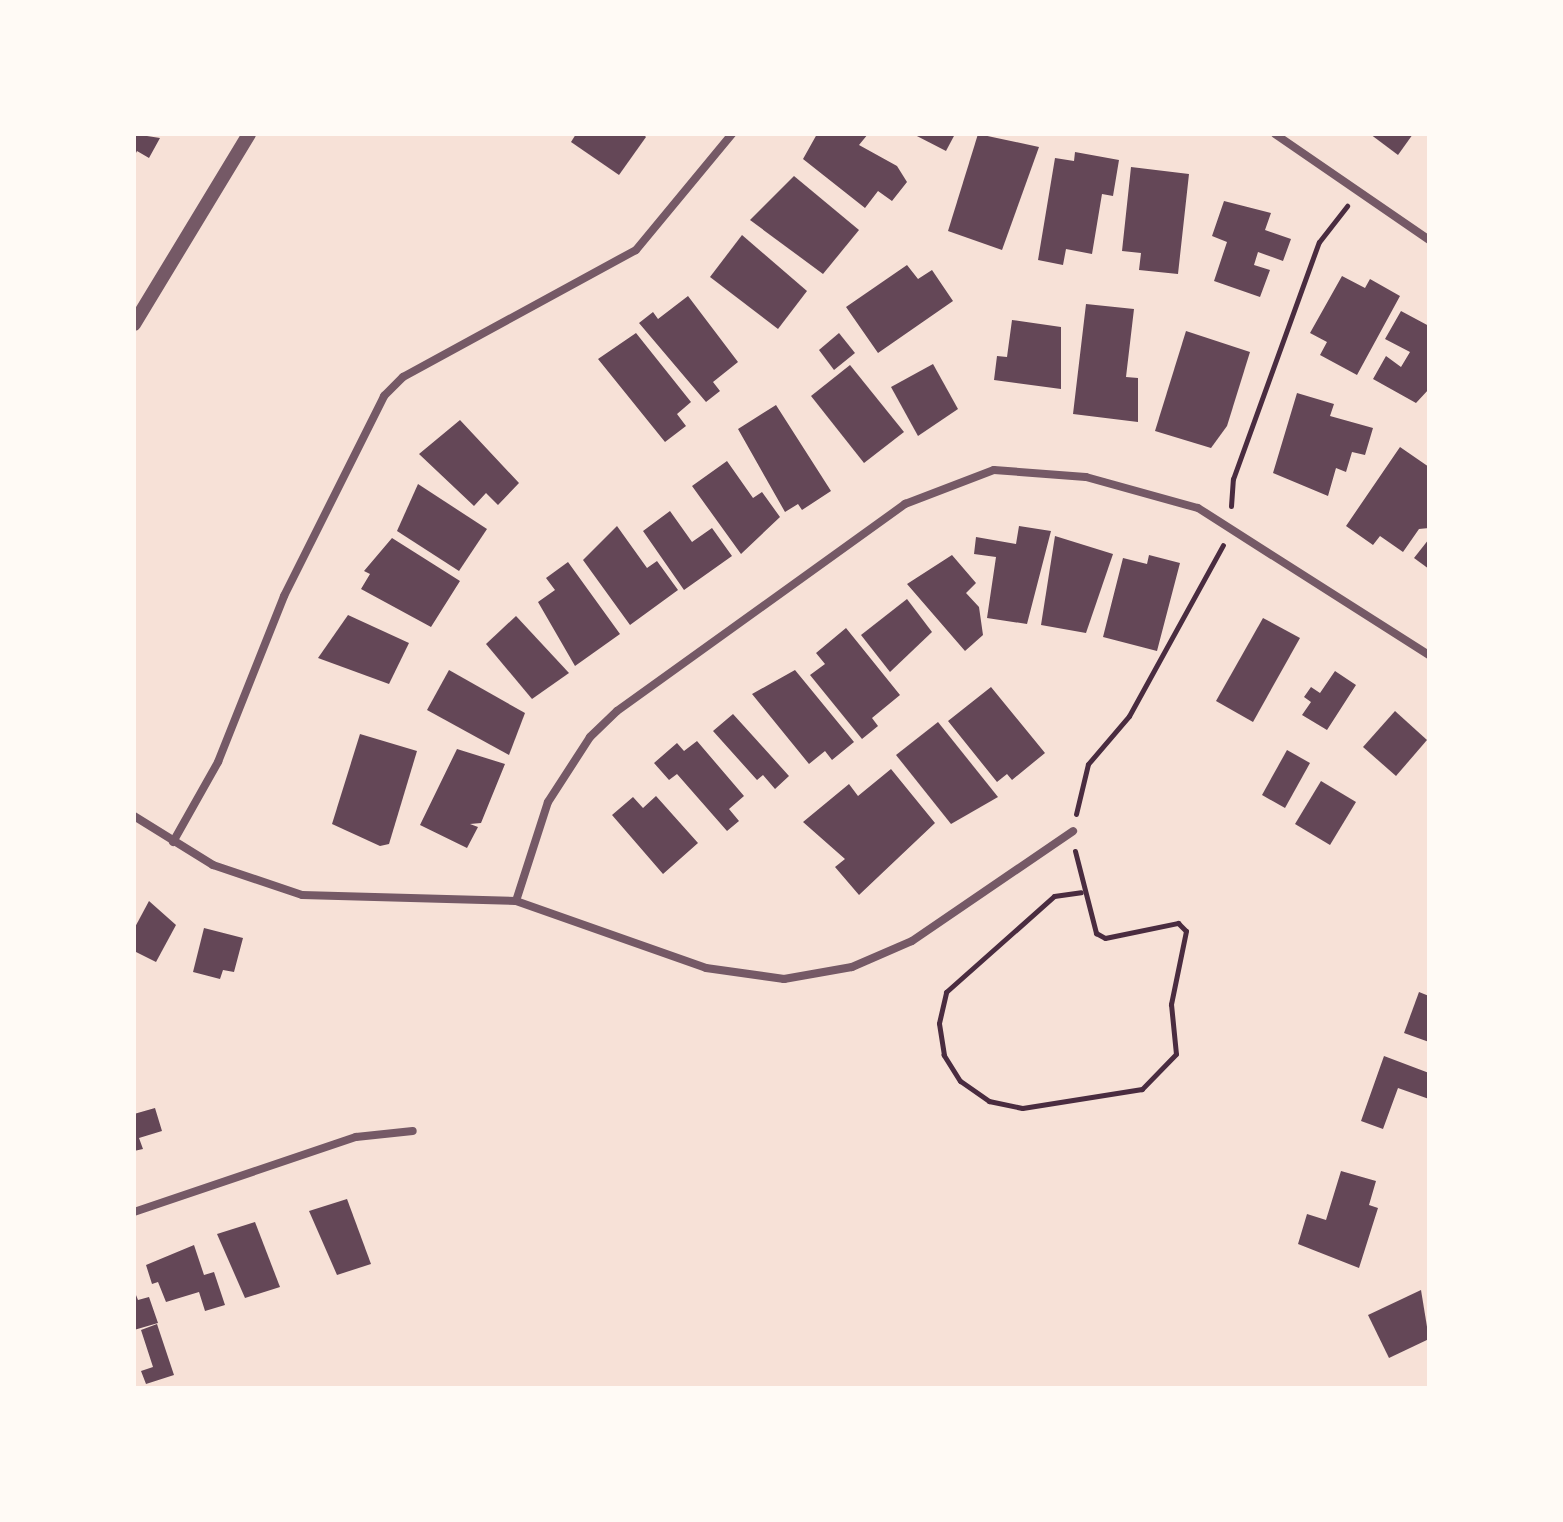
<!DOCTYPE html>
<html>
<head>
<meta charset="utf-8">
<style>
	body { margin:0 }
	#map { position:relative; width:1563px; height:1522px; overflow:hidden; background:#f7e1d7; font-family:"Space Grotesk",sans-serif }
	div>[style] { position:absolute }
	.building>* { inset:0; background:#644757 }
	.path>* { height:5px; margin:-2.5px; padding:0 2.5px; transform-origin:2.5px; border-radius:2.5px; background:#4a2c40 }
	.minor>* { height:8px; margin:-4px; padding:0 4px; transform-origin:4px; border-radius:4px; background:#755966 }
	.tertiary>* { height:14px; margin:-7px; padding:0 7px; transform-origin:7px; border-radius:7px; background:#755966 }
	span { translate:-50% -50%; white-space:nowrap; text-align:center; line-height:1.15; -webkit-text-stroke:7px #fffaf5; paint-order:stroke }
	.frame { position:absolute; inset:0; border:136px solid #fffaf5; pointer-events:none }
</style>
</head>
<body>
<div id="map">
	<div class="building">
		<i style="clip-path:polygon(134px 134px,160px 138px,149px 158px,137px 151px,134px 157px)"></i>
		<i style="clip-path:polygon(576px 134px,643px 134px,646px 137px,619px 175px,571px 142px)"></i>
		<i style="clip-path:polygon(817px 134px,868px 134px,859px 145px,897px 166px,907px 182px,892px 201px,878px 191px,865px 208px,803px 159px)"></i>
		<i style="clip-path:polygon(913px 134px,955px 134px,946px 151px)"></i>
		<i style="clip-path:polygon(978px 134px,1039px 147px,1002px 250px,948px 231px)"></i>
		<i style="clip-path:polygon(1370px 134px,1413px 134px,1398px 155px)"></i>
		<i style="clip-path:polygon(1075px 152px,1119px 160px,1113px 196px,1102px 194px,1092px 254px,1066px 249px,1063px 265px,1038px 260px,1055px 158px,1074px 161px)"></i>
		<i style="clip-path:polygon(1131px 167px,1189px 174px,1178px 274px,1139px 270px,1141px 253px,1122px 251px)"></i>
		<i style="clip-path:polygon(794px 176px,859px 230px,823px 274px,750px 220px)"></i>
		<i style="clip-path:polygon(1224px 201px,1271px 213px,1265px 230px,1291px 239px,1283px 261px,1258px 252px,1254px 265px,1270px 270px,1260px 297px,1214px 281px,1227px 242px,1212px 236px)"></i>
		<i style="clip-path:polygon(742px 235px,807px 291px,778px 329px,710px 277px)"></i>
		<i style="clip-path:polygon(907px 265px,918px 279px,932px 270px,953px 301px,878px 353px,846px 307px)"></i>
		<i style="clip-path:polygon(1342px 276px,1365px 288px,1370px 279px,1400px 296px,1357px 375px,1320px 355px,1327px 342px,1310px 333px)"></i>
		<i style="clip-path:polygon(688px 296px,738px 362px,713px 382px,720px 391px,706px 402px,639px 323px,653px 312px,658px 319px)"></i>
		<i style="clip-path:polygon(1086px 304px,1134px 309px,1126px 377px,1138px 378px,1138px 422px,1073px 414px)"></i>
		<i style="clip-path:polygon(1401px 311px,1429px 326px,1429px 389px,1416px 403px,1373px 379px,1386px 356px,1401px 367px,1410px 352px,1385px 339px)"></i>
		<i style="clip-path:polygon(1012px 320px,1061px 327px,1061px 389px,994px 380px,997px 356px,1007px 357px)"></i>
		<i style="clip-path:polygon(1186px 331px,1250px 352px,1227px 426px,1211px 448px,1155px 431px)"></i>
		<i style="clip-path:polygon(636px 333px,691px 402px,677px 414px,686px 426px,665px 442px,598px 359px)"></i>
		<i style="clip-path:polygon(839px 333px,855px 353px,834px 370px,819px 350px)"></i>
		<i style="clip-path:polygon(933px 364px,958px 409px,918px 436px,891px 387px)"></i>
		<i style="clip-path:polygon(850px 365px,904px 432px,864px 463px,811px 396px)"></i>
		<i style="clip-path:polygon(1297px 393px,1334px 404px,1330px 416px,1373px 428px,1365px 455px,1352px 452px,1346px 472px,1336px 468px,1328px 496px,1273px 473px)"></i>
		<i style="clip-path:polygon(776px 405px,831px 491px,802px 510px,798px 504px,785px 512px,738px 429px)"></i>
		<i style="clip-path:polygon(460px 420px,519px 483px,498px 505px,486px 493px,474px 506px,419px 454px)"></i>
		<i style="clip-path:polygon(1400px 447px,1429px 467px,1429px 528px,1419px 529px,1403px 552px,1380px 536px,1373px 545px,1346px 526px)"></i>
		<i style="clip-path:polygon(727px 461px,753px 498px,762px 492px,780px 517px,741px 554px,692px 486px)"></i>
		<i style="clip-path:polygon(418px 484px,487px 529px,459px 571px,397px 531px)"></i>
		<i style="clip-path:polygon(670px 511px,692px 542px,712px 528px,732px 556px,684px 590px,643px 531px)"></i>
		<i style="clip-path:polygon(617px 526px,647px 568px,657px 561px,678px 590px,630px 625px,583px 560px)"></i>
		<i style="clip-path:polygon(1019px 526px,1051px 531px,1027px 624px,987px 618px,996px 557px,974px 554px,976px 537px,1016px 544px)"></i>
		<i style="clip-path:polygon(1055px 536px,1113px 554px,1086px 633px,1041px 625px)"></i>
		<i style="clip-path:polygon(392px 538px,460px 581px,431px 627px,361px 589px,370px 574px,364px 571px)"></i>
		<i style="clip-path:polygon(1429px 539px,1429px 569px,1414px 558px)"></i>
		<i style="clip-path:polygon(952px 555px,976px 583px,966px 593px,979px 607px,983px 635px,965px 651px,907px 584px)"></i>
		<i style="clip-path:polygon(1149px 555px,1180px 563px,1157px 651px,1103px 637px,1123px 558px,1147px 564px)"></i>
		<i style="clip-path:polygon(568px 562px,620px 634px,575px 666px,538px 602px,555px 590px,546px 578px)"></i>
		<i style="clip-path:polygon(907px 599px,932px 632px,890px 672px,861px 635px)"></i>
		<i style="clip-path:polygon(348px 615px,409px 643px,389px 684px,318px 658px)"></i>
		<i style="clip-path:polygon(516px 616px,569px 673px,532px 699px,486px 644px)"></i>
		<i style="clip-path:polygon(1263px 618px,1300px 638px,1253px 722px,1216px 701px)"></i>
		<i style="clip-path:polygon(846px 628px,900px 695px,872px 718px,878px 726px,862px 739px,810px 675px,825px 664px,816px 653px)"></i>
		<i style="clip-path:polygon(449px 670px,525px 713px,509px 755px,427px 710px)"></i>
		<i style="clip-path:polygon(795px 670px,854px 742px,832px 760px,825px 751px,809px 764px,752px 694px)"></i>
		<i style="clip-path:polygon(1335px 671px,1356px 685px,1327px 730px,1302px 715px,1311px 702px,1304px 697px,1311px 687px,1320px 693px)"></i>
		<i style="clip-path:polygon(991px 687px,1045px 753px,1012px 780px,1007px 774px,997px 782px,948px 721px)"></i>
		<i style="clip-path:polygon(1395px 711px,1427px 740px,1396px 776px,1363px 747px)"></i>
		<i style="clip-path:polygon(733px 714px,789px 776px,775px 789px,763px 775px,757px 780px,713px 731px)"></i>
		<i style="clip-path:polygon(938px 722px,998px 797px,951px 824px,896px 755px)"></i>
		<i style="clip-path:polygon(360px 734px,417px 751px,389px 844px,380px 846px,332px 824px)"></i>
		<i style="clip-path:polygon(697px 741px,744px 796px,729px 809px,739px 821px,727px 831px,677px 774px,669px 780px,654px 763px,677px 743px,684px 751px)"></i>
		<i style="clip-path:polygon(457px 749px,505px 764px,481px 823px,470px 824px,478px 827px,467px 848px,420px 825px)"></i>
		<i style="clip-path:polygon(1287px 750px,1310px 763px,1285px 808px,1262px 795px)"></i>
		<i style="clip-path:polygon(891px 769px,935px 823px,859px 895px,835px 867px,845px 859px,803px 822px,849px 784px,858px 796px)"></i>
		<i style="clip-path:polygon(1321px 781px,1356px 802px,1330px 845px,1295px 824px)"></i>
		<i style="clip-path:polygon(656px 796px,698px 843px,663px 874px,612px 815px,633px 797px,643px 808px)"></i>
		<i style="clip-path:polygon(149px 901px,176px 925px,156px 962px,134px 951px,134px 929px)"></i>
		<i style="clip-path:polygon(204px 928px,243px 938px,234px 972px,223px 970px,220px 979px,193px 972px)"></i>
		<i style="clip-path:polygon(1419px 992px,1429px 996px,1429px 1042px,1404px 1033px)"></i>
		<i style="clip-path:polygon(1384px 1056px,1429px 1073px,1429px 1099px,1398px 1088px,1383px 1129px,1361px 1121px)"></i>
		<i style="clip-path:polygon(155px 1108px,162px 1131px,139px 1138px,143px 1149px,134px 1151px,134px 1114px)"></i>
		<i style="clip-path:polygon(1341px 1171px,1376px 1181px,1369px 1205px,1378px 1208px,1359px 1268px,1298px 1244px,1307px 1214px,1326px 1220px)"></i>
		<i style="clip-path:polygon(347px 1199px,371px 1264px,337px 1275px,309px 1211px)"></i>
		<i style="clip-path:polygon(255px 1222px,280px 1287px,245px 1298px,217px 1234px)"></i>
		<i style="clip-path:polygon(194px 1245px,204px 1275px,214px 1272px,225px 1305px,205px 1311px,199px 1292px,166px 1302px,158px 1282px,152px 1284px,146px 1265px)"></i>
		<i style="clip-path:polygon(134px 1290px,138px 1300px,149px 1297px,158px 1323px,134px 1330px)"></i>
		<i style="clip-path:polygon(1421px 1290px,1429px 1339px,1389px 1358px,1368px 1315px)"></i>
		<i style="clip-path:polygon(157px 1324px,174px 1375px,146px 1384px,141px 1371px,153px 1367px,141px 1330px)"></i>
	</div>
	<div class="path">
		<i style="left:1231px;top:506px;width:27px;rotate:-86deg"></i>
		<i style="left:1233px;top:479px;width:252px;rotate:-70.1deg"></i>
		<i style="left:1319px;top:242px;width:46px;rotate:-52.1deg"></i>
		<i style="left:1076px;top:814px;width:51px;rotate:-76.5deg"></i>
		<i style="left:1088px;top:764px;width:63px;rotate:-49.5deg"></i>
		<i style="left:1129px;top:716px;width:195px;rotate:-61.2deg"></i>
		<i style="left:1075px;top:851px;width:85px;rotate:75.6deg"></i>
		<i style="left:1096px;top:933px;width:10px;rotate:29deg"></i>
		<i style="left:1105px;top:938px;width:75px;rotate:-11.6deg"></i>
		<i style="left:1178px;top:923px;width:11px;rotate:45deg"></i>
		<i style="left:1186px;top:931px;width:75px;rotate:101.6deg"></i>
		<i style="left:1171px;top:1004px;width:50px;rotate:84.3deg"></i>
		<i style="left:1176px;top:1054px;width:49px;rotate:134.2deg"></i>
		<i style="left:1142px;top:1089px;width:121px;rotate:171deg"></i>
		<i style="left:1022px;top:1108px;width:34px;rotate:-168deg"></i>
		<i style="left:989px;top:1101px;width:35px;rotate:-145deg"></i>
		<i style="left:960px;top:1081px;width:31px;rotate:-122deg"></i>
		<i style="left:944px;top:1055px;width:32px;rotate:-99deg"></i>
		<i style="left:939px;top:1023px;width:32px;rotate:-77deg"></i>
		<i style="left:946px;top:992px;width:144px;rotate:-41.6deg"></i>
		<i style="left:1054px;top:896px;width:27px;rotate:-8deg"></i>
	</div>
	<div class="minor">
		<i style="left:1275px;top:134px;width:187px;rotate:34.5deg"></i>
		<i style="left:134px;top:816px;width:93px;rotate:31.8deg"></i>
		<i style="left:213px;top:865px;width:94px;rotate:18.6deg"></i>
		<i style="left:302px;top:895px;width:214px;rotate:1.6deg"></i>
		<i style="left:516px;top:901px;width:201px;rotate:19.4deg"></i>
		<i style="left:706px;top:968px;width:79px;rotate:8deg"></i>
		<i style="left:784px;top:979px;width:69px;rotate:-10deg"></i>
		<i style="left:852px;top:967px;width:65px;rotate:-23.4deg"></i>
		<i style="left:912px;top:941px;width:195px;rotate:-34.3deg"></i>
		<i style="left:173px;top:842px;width:92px;rotate:-60.6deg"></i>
		<i style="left:218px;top:762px;width:179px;rotate:-68.3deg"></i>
		<i style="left:284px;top:596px;width:224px;rotate:-63.4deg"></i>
		<i style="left:384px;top:396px;width:27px;rotate:-45deg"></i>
		<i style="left:403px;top:377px;width:265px;rotate:-28.6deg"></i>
		<i style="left:636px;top:250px;width:151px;rotate:-50.4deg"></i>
		<i style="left:516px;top:901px;width:104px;rotate:-72.1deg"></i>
		<i style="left:548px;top:802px;width:77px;rotate:-57.1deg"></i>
		<i style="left:590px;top:737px;width:37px;rotate:-44deg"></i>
		<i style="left:617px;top:711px;width:355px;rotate:-35.7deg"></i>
		<i style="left:905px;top:504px;width:95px;rotate:-20.9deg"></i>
		<i style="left:994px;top:470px;width:92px;rotate:4.4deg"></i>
		<i style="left:1086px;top:477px;width:116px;rotate:15.5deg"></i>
		<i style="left:1198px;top:508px;width:274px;rotate:32.5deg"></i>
		<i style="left:134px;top:1212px;width:234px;rotate:-18.7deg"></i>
		<i style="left:356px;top:1137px;width:57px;rotate:-6deg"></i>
	</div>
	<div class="tertiary">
		<i style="left:134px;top:324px;width:222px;rotate:-58.8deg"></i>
	</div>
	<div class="frame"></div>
</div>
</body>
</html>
